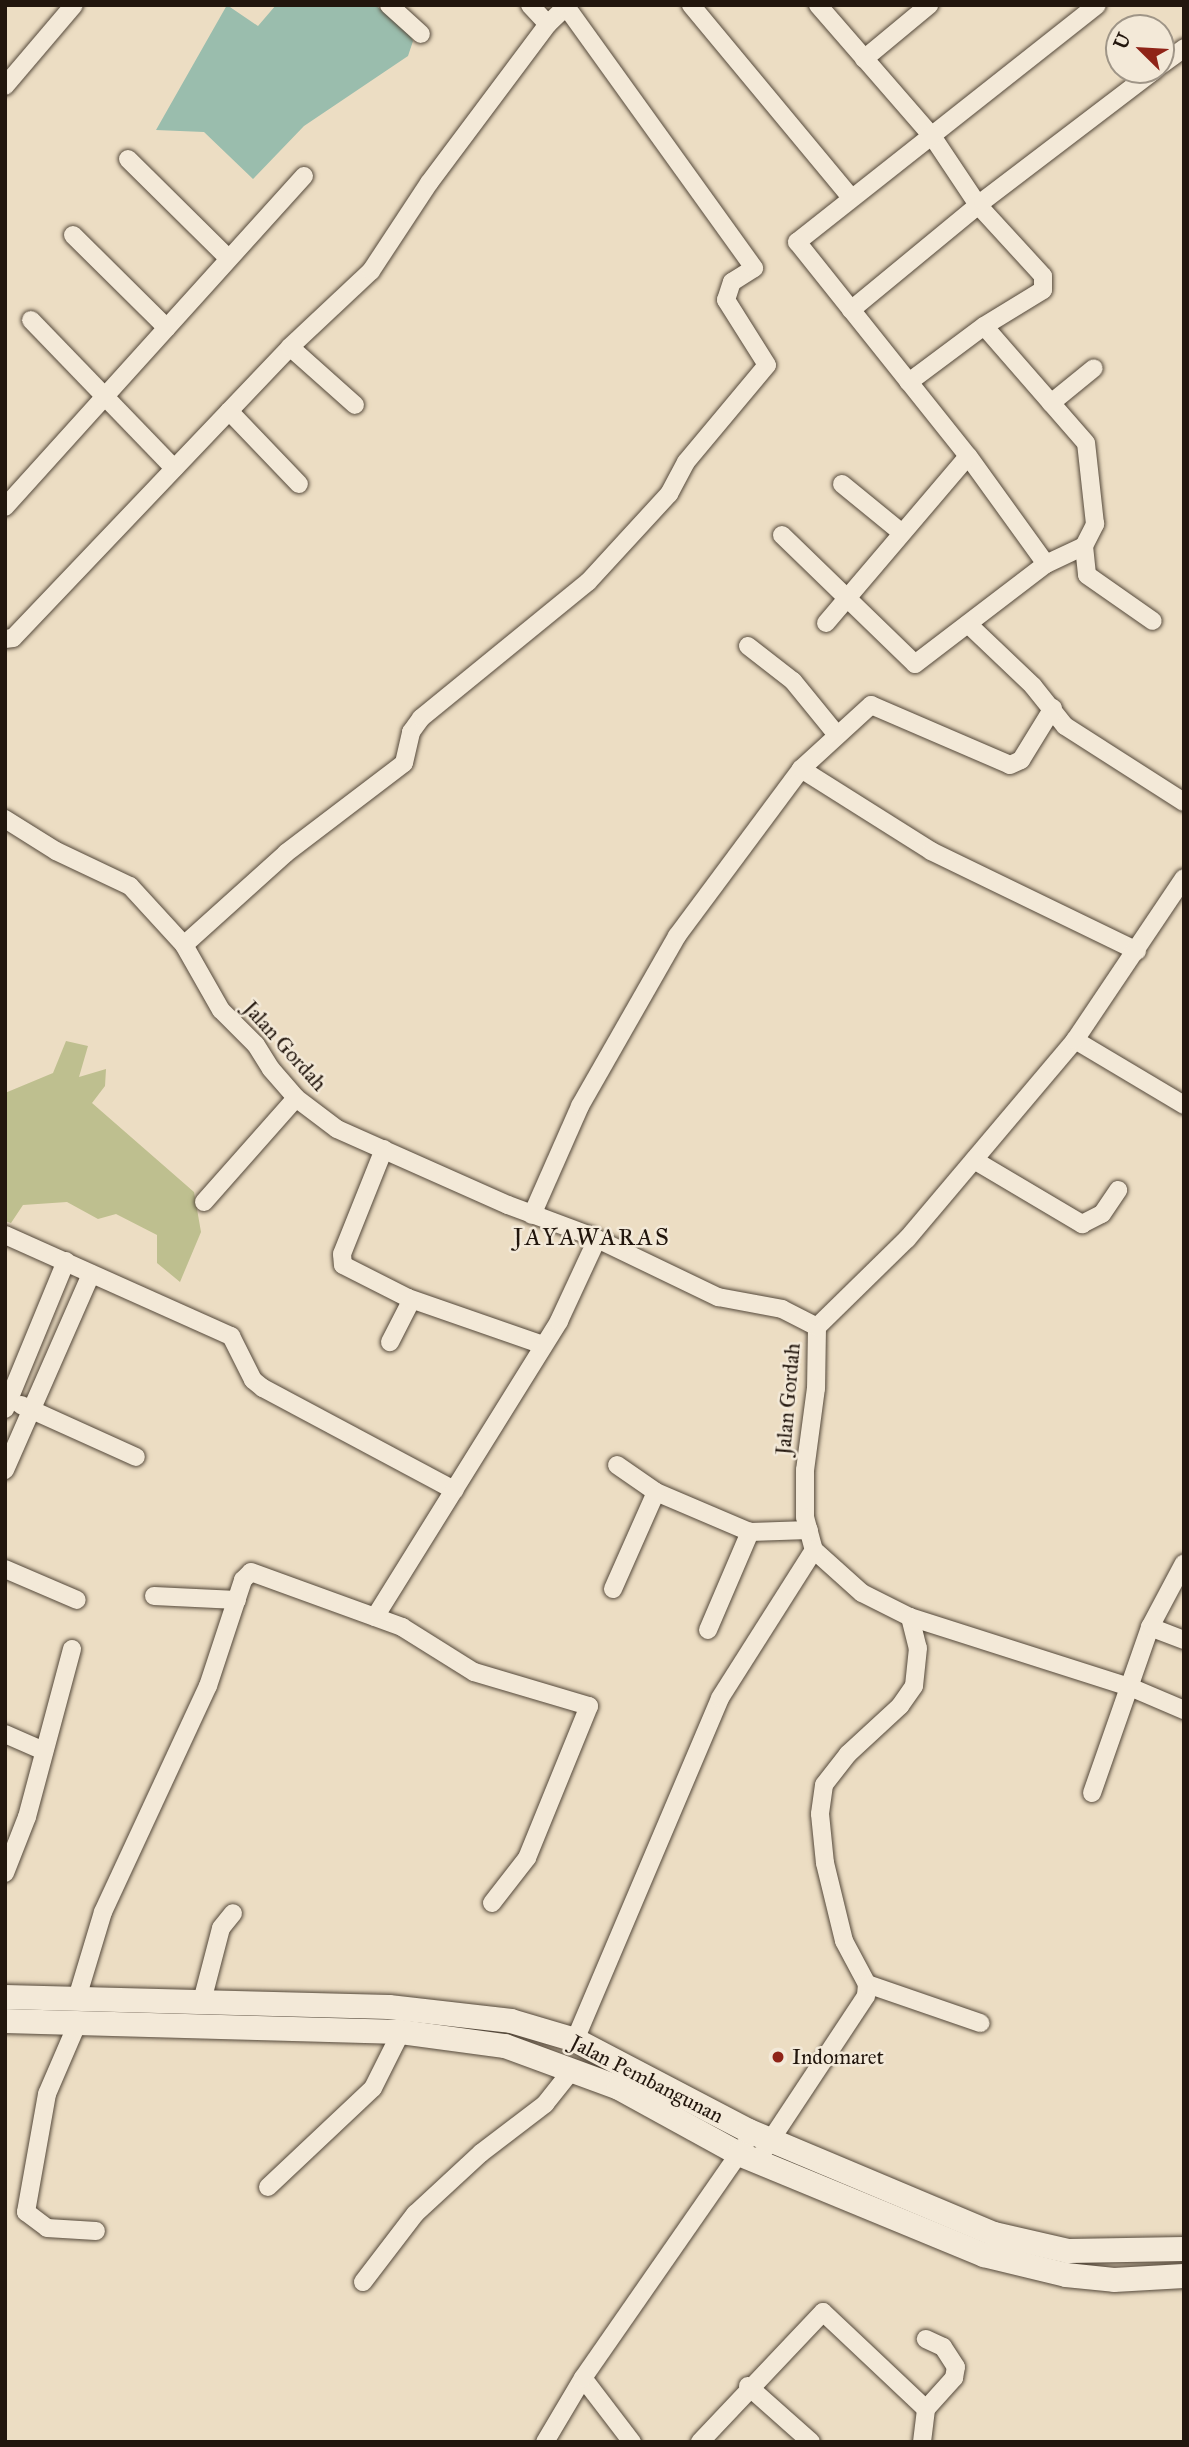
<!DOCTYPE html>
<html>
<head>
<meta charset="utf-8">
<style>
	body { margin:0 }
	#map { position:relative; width:1189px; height:2447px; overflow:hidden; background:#ecddc3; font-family:"IM FELL Great Primer",serif }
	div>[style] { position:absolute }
	.green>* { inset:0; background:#bebf8f }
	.water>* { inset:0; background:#9abdad }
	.roads { filter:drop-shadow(0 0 2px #54483a) drop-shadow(0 0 2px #54483a) }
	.minor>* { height:18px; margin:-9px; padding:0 9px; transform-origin:9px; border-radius:9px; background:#f3e9d8 }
	.secondary>* { height:24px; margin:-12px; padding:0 12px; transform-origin:12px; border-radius:12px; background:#f3e9d8 }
	.dots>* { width:19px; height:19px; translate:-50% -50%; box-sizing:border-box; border:4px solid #f3e9d8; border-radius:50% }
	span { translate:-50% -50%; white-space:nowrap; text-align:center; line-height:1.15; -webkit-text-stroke:5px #f3e9d8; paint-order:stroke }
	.street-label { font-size:21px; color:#22160d }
	.poi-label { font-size:21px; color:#22160d }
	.left { translate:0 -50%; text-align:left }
	.quarter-label { font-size:24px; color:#22160d; letter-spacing:2px }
	.frame { position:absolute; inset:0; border:7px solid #22160d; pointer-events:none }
	.north { position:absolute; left:1105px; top:14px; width:70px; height:70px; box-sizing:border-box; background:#f3e9d8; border:2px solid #9f9587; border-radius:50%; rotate:294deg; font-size:19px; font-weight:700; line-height:28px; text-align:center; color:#22160d }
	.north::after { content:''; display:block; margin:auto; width:24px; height:32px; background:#8f2418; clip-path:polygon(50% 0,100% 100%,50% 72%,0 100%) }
</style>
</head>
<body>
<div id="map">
	<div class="green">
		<i style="clip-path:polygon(66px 1041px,88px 1046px,79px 1077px,106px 1069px,105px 1086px,92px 1103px,194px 1192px,201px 1232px,180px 1282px,157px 1263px,157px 1235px,116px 1214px,98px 1219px,67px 1202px,23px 1205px,11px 1223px,5px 1221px,5px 1093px,53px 1073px)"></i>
	</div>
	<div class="water">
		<i style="clip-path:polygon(227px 5px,258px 26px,276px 5px,375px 5px,407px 30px,413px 41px,408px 56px,304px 126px,253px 179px,204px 132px,156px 130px)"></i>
	</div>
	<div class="roads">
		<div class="minor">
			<i style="left:389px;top:5px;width:43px;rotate:42.2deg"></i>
			<i style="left:530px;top:5px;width:26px;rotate:47deg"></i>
			<i style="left:691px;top:5px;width:251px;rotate:50.3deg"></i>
			<i style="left:818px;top:5px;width:174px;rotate:49deg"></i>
			<i style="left:932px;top:136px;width:83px;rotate:56.3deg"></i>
			<i style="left:978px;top:205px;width:96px;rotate:47.5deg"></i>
			<i style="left:1043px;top:276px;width:14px;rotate:90deg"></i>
			<i style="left:1043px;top:290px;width:69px;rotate:148.6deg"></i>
			<i style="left:984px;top:326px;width:94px;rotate:143.3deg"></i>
			<i style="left:864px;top:59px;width:85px;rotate:-39.7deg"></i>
			<i style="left:1161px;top:65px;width:29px;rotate:-36deg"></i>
			<i style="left:5px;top:86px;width:106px;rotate:-49.6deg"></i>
			<i style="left:128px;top:159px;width:141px;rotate:44.7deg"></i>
			<i style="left:73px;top:235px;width:132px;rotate:44.7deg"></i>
			<i style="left:851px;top:310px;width:171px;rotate:-39.5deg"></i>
			<i style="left:983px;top:201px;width:216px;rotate:-37.3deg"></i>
			<i style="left:31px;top:320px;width:206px;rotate:46deg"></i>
			<i style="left:290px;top:347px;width:87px;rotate:41.7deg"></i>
			<i style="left:1051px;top:403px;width:55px;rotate:-39.1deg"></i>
			<i style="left:229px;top:411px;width:101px;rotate:46.2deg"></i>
			<i style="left:842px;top:484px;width:77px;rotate:39.2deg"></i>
			<i style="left:5px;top:507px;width:446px;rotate:-47.9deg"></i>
			<i style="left:782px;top:535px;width:185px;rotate:44.1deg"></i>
			<i style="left:915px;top:664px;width:165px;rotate:-37.4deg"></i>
			<i style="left:1046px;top:564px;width:42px;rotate:-25.3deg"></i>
			<i style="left:1084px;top:546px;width:25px;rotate:-63deg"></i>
			<i style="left:1095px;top:524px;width:81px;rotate:-96.3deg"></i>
			<i style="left:1086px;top:443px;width:155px;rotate:-131.1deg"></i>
			<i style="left:1084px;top:546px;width:29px;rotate:84deg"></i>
			<i style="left:1087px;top:575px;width:80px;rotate:34.9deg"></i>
			<i style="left:1046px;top:564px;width:133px;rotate:-125.8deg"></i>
			<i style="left:968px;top:456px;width:274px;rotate:-128.6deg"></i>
			<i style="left:797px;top:242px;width:382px;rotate:-38.3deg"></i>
			<i style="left:826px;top:623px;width:219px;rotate:-49.6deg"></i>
			<i style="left:968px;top:624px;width:90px;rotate:43.6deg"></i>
			<i style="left:1033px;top:686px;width:51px;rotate:51.3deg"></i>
			<i style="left:1065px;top:726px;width:141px;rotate:32.6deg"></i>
			<i style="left:5px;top:639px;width:8px;rotate:-7deg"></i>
			<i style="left:13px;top:638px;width:402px;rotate:-46.4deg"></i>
			<i style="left:290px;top:347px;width:111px;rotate:-43.2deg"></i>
			<i style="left:371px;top:271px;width:105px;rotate:-56.6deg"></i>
			<i style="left:429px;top:183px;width:199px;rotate:-53.2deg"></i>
			<i style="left:548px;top:24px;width:28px;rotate:-44deg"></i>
			<i style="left:748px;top:646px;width:57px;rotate:37.9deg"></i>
			<i style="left:793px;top:681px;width:70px;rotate:50.8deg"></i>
			<i style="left:801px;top:769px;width:154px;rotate:32.2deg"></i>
			<i style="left:931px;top:851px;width:229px;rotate:25.9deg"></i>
			<i style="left:5px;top:819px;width:60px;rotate:32.1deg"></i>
			<i style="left:56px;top:851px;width:82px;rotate:25.3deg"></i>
			<i style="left:130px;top:886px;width:80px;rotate:47.5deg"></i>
			<i style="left:184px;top:945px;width:75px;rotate:60.4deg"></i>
			<i style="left:221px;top:1010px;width:49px;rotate:45deg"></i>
			<i style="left:256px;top:1045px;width:28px;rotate:58deg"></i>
			<i style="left:271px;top:1069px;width:38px;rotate:49deg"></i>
			<i style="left:296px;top:1098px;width:51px;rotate:37.1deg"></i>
			<i style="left:337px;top:1129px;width:187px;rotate:24deg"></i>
			<i style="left:508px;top:1205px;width:89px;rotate:20.5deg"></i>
			<i style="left:591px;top:1236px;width:141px;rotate:25.7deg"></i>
			<i style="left:718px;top:1297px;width:65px;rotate:10.6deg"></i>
			<i style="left:782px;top:1309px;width:39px;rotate:27deg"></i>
			<i style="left:817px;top:1327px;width:61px;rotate:90.9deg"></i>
			<i style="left:816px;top:1388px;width:83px;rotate:97.6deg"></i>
			<i style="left:805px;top:1470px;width:47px;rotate:90deg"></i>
			<i style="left:805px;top:1517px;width:34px;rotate:75deg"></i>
			<i style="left:814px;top:1550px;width:64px;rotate:41.9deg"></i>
			<i style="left:862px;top:1593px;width:54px;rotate:26.6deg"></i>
			<i style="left:910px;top:1617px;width:32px;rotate:76deg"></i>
			<i style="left:918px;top:1648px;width:38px;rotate:96deg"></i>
			<i style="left:914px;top:1686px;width:24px;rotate:125deg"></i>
			<i style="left:900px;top:1706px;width:71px;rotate:137.3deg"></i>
			<i style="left:848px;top:1754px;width:39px;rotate:128deg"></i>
			<i style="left:824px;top:1785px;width:29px;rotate:98deg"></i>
			<i style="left:820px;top:1814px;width:49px;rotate:84.2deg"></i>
			<i style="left:825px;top:1863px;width:80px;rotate:76.3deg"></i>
			<i style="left:844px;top:1941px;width:49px;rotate:61.9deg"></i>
			<i style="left:867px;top:1984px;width:12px;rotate:95deg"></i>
			<i style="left:866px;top:1996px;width:185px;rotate:123.5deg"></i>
			<i style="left:184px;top:945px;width:137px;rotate:-42deg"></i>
			<i style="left:286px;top:853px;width:148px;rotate:-37.3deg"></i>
			<i style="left:404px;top:763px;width:32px;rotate:-77deg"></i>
			<i style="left:411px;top:732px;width:17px;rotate:-54deg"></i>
			<i style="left:421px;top:718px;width:215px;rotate:-39.2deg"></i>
			<i style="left:588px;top:582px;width:120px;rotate:-47.4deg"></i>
			<i style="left:669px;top:494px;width:36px;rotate:-62deg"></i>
			<i style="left:686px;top:462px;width:126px;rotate:-50.1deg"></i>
			<i style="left:767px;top:365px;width:77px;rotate:-122.2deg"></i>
			<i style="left:726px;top:300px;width:19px;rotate:-72deg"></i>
			<i style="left:732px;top:282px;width:26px;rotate:-32deg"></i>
			<i style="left:754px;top:268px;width:322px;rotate:-125.7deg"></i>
			<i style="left:1075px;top:1040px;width:127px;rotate:30.8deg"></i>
			<i style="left:384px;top:1149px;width:113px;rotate:111.8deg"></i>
			<i style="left:342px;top:1254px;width:11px;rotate:85deg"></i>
			<i style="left:343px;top:1265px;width:73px;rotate:26.9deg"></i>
			<i style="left:408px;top:1298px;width:5px;rotate:68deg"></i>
			<i style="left:410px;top:1303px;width:44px;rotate:117.1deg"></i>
			<i style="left:974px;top:1160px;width:126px;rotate:30.7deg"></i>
			<i style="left:1082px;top:1224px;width:22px;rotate:-27deg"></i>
			<i style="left:1102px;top:1214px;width:29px;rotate:-56deg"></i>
			<i style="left:204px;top:1202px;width:139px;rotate:-48.5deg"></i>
			<i style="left:532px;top:1215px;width:119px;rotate:-66.2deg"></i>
			<i style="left:580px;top:1106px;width:196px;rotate:-60.3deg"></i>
			<i style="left:677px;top:936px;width:208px;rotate:-53.4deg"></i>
			<i style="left:801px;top:769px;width:95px;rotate:-42.4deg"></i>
			<i style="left:871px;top:705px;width:151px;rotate:23.3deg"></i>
			<i style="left:1010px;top:765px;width:12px;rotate:-24deg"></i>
			<i style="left:1021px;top:760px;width:61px;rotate:-58.4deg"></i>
			<i style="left:5px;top:1235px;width:248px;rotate:24.1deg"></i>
			<i style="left:231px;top:1336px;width:49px;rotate:63.4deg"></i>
			<i style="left:253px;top:1380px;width:13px;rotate:39deg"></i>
			<i style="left:263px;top:1388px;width:217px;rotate:28.1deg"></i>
			<i style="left:408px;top:1298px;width:143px;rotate:19.2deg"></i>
			<i style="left:817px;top:1327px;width:126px;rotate:-44.4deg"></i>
			<i style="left:907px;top:1239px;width:260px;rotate:-49.8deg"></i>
			<i style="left:1075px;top:1040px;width:195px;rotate:-56.1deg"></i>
			<i style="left:21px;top:1405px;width:126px;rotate:24.3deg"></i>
			<i style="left:5px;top:1409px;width:160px;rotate:-67.6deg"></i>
			<i style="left:617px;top:1465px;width:47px;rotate:34.7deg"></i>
			<i style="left:656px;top:1492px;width:102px;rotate:23.1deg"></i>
			<i style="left:750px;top:1532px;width:59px;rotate:-1.9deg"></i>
			<i style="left:5px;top:1470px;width:214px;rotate:-66.3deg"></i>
			<i style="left:5px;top:1569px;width:78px;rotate:23.3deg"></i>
			<i style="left:613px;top:1589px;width:106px;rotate:-66.1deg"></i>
			<i style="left:154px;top:1596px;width:83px;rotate:2.8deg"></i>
			<i style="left:375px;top:1617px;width:349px;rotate:-58.1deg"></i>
			<i style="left:559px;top:1321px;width:90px;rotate:-65.1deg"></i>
			<i style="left:910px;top:1617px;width:231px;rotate:17.7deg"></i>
			<i style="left:1130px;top:1687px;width:59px;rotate:23.1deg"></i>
			<i style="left:1150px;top:1627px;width:36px;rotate:21deg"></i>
			<i style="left:708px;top:1630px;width:107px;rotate:-66.8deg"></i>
			<i style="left:5px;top:1734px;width:43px;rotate:23.6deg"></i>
			<i style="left:1092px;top:1793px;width:176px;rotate:-70.7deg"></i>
			<i style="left:1150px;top:1627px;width:72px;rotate:-62deg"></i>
			<i style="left:5px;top:1873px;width:60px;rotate:-68.6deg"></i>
			<i style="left:27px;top:1817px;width:174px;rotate:-75deg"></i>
			<i style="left:867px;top:1984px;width:120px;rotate:19deg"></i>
			<i style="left:77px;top:1998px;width:90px;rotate:-73.2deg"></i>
			<i style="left:103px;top:1912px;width:249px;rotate:-65.1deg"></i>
			<i style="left:208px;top:1686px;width:112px;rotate:-71.7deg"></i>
			<i style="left:243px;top:1580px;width:11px;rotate:-45deg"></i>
			<i style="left:251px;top:1572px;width:161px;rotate:20deg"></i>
			<i style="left:402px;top:1627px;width:85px;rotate:32deg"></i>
			<i style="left:474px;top:1672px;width:120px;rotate:16.5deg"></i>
			<i style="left:589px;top:1706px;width:164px;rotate:112.2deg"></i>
			<i style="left:527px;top:1858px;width:57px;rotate:127.9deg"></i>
			<i style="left:202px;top:2001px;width:75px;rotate:-75.4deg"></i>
			<i style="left:221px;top:1928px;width:19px;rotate:-51deg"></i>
			<i style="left:78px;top:2022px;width:78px;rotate:113.3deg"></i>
			<i style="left:47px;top:2094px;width:120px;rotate:100.1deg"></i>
			<i style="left:26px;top:2212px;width:26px;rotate:37deg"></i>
			<i style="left:47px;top:2228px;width:49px;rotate:3.5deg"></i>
			<i style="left:575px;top:2040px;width:371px;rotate:-67deg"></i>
			<i style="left:720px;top:1698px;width:175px;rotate:-57.6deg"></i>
			<i style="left:268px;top:2187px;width:144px;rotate:-43.3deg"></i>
			<i style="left:373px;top:2088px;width:63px;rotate:-63.4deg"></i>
			<i style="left:363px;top:2282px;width:86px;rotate:-52.6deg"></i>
			<i style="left:415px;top:2214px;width:90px;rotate:-42.7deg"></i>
			<i style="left:481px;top:2153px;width:81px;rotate:-37.4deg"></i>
			<i style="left:545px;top:2104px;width:43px;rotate:-51.5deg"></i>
			<i style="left:583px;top:2378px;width:81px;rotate:52.6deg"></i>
			<i style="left:748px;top:2386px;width:84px;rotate:41.6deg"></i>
			<i style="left:545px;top:2442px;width:74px;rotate:-59.3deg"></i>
			<i style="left:583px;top:2378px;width:284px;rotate:-55.2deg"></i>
			<i style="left:700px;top:2442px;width:179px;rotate:-46.6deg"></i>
			<i style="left:823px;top:2312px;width:141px;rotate:43.3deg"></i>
			<i style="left:922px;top:2442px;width:33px;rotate:-83deg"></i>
			<i style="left:926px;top:2409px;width:42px;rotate:-47.9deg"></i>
			<i style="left:954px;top:2378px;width:11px;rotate:-80deg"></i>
			<i style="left:956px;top:2367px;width:24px;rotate:-123deg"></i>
			<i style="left:943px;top:2347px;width:19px;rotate:-155deg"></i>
		</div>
		<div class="secondary">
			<i style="left:5px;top:1997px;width:384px;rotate:1.5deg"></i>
			<i style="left:389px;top:2007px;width:123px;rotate:6.5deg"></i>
			<i style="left:511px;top:2021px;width:67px;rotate:16.5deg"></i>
			<i style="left:575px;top:2040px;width:196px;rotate:27.6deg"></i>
			<i style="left:749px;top:2131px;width:266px;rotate:22.8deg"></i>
			<i style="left:994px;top:2234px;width:76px;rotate:12.9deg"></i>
			<i style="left:1068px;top:2251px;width:116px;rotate:-1deg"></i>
			<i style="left:5px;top:2021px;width:396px;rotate:1.6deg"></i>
			<i style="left:401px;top:2032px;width:105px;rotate:7.7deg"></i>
			<i style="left:505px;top:2046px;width:121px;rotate:20.2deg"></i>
			<i style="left:619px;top:2088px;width:137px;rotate:28.8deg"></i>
			<i style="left:739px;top:2154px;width:265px;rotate:22.4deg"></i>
			<i style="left:984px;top:2255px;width:84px;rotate:13.7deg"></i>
			<i style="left:1066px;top:2275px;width:48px;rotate:5.9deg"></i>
			<i style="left:1114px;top:2280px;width:70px;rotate:-3.3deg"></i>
		</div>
	</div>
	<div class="dots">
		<i style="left:778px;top:2057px;background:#8f2418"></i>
	</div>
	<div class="street-label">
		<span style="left:285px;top:1046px;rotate:48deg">Jalan Gordah</span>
		<span style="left:788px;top:1399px;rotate:-85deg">Jalan Gordah</span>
		<span style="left:647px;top:2079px;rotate:27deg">Jalan Pembangunan</span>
	</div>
	<div class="poi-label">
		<span class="left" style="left:792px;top:2057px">Indomaret</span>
	</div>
	<div class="quarter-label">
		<span style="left:592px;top:1238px">JAYAWARAS</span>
	</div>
	<div class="frame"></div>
	<div class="north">U</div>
</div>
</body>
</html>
